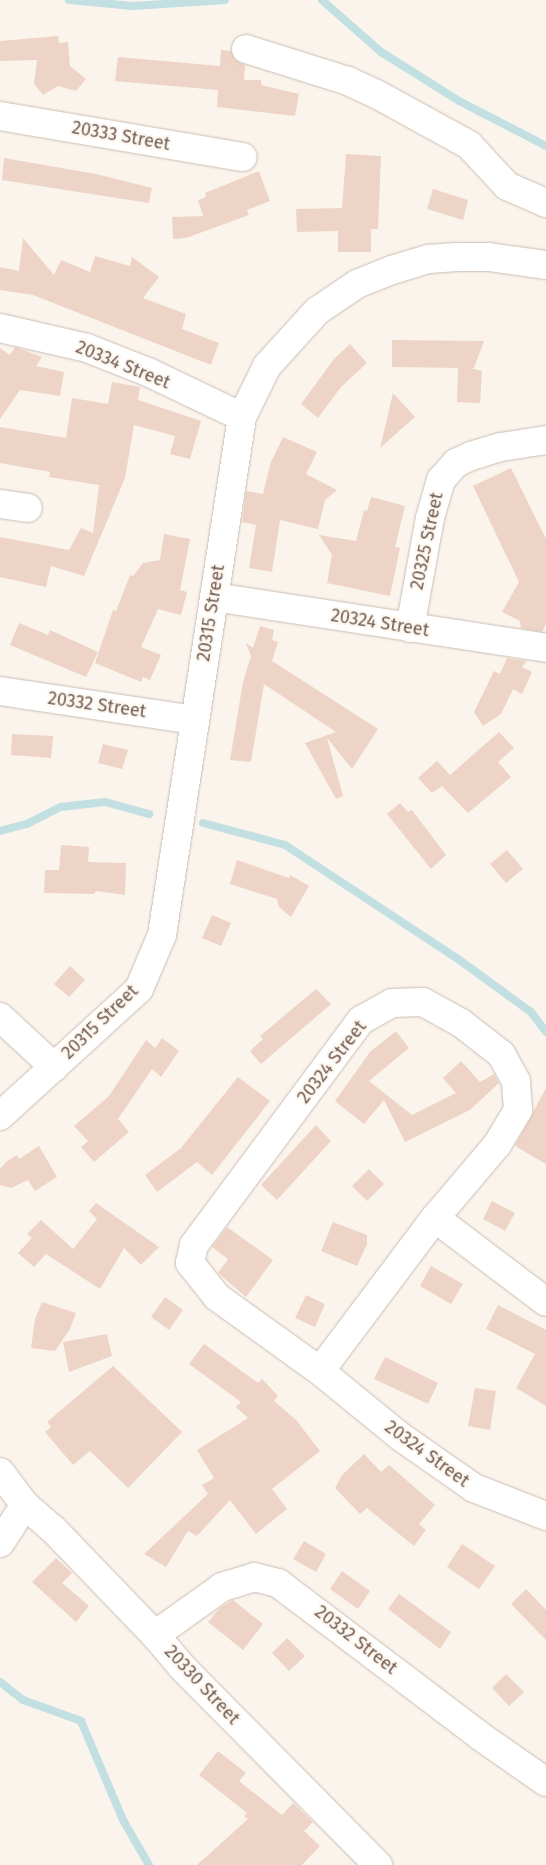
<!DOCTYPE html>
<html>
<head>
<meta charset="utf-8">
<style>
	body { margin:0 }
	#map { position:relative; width:546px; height:1865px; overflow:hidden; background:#faf4ec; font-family:"Fira Sans",sans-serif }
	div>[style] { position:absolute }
	.stream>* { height:8px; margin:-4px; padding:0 4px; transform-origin:4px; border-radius:4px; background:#c2dfe2 }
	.building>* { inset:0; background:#edd4c6 }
	.roads { filter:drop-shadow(0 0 1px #ccbcb2) drop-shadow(0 0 1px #ccbcb2) }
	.minor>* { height:28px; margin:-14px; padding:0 14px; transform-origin:14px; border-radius:14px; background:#fff }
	span { translate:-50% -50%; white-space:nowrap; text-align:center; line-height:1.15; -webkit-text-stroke:4.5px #fdf8f2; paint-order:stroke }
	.street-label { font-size:18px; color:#735c51 }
</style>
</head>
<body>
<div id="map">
	<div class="stream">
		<i style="left:69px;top:0;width:64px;rotate:5.4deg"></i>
		<i style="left:133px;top:6px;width:92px;rotate:-3.7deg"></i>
		<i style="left:322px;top:0;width:79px;rotate:41.4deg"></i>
		<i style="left:381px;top:52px;width:92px;rotate:32.1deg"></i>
		<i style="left:459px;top:101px;width:98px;rotate:27.3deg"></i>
		<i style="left:203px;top:823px;width:85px;rotate:15deg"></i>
		<i style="left:285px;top:845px;width:207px;rotate:33.4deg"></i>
		<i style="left:458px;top:959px;width:90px;rotate:36deg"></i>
		<i style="left:531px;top:1012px;width:25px;rotate:53deg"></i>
		<i style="left:0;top:831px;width:28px;rotate:-15deg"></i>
		<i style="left:27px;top:824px;width:38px;rotate:-27deg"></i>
		<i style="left:61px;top:807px;width:44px;rotate:-6.5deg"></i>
		<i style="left:105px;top:802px;width:46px;rotate:15.3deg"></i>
		<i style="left:0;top:1682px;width:29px;rotate:38deg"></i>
		<i style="left:23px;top:1700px;width:62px;rotate:19.9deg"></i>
		<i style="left:81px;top:1721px;width:108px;rotate:67deg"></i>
		<i style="left:123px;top:1820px;width:52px;rotate:60deg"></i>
	</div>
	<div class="building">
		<i style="clip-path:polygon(58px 36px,59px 43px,68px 42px,70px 66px,86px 79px,76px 91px,58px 86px,43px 95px,34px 84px,37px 60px,0 61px,0 41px)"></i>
		<i style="clip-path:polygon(221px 50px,231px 51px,235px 60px,245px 65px,244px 80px,261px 80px,261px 85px,299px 94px,295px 116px,217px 107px,218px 90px,115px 81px,118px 57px,220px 66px)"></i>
		<i style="clip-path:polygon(346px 154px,381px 156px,378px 229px,371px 229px,371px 252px,338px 252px,338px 231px,297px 232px,296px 209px,342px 208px)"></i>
		<i style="clip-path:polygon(4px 158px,96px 174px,152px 188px,149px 203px,2px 180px)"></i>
		<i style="clip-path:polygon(259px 171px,270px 201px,247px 210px,249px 215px,186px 238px,173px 239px,172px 217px,203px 216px,198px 200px,206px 197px,205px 193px)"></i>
		<i style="clip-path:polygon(433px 189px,468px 200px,463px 220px,427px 209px)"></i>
		<i style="clip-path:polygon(23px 238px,54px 275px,61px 260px,90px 272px,95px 256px,130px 266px,132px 257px,159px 277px,143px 298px,186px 314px,182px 329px,219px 343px,211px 365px,33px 295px,0 290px,0 267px,19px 271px)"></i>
		<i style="clip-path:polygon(392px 340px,484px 341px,474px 368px,470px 368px,482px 371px,480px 403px,457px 402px,458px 368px,392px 367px)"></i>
		<i style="clip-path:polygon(350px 344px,367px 363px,341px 387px,318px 418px,301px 404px,334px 359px)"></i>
		<i style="clip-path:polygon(15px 347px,42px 357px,36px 366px,64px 372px,60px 396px,20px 390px,0 419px,0 348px,10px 355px)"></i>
		<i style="clip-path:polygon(112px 382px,140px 387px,138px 400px,201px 421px,190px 459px,170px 454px,175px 436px,134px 425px,125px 478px,84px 576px,51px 566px,46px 587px,0 577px,0 537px,69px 550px,81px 528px,93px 533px,99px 485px,49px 477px,50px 472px,0 463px,0 427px,66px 438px,72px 398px,108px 404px)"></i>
		<i style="clip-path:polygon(393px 393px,415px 417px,380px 448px)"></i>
		<i style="clip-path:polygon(283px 437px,317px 452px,306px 474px,337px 490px,325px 500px,318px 529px,280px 520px,272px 572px,249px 568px,256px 525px,242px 522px,246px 491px,263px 494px,271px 462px)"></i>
		<i style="clip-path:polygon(511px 468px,546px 539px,546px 624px,542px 632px,521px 628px,520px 621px,502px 612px,519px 582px,473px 486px)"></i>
		<i style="clip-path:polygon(371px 497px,405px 506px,395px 547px,400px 548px,390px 596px,327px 583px,332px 555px,319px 535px,356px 541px,364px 510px,367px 511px)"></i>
		<i style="clip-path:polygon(164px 534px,190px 539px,180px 590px,187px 592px,181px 615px,158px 609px,141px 647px,161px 655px,150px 680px,143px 677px,141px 682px,95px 663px,113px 610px,116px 611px,130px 575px,133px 576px,143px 563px,160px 560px)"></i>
		<i style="clip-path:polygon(19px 623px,48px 635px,50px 630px,98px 652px,86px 677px,10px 645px)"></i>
		<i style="clip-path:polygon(260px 626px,274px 630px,272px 640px,278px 642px,272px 661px,378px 729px,352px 769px,327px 738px,343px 796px,336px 799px,305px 743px,336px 732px,264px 684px,251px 762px,230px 760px,243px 682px,251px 656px,246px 643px,253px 648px)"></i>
		<i style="clip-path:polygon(507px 658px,526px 661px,522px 667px,532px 672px,522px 694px,513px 689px,501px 714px,483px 726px,474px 712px,494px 671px,500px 674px)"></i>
		<i style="clip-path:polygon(499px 732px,514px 748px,498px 762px,511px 777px,468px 813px,442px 786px,432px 793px,418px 778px,437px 761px,450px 775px)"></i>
		<i style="clip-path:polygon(12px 734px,53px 736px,51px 758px,11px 755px)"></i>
		<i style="clip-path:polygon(103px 744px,128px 750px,122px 769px,98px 763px)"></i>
		<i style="clip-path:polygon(400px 803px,408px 812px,412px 810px,446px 855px,431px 869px,387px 814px)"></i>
		<i style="clip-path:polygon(61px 845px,89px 847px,88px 862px,126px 863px,125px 895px,96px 891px,94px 894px,44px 893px,45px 870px,59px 870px)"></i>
		<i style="clip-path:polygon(507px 850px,523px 869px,506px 883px,490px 864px)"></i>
		<i style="clip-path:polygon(237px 860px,289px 878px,290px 875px,309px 886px,291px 917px,279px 907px,277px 899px,230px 884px)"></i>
		<i style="clip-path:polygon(212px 915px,231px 923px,221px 946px,202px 938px)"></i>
		<i style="clip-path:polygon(70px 966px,85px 980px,69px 997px,54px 984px)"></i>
		<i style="clip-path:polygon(316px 989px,331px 1004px,261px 1064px,250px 1051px,263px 1039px,260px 1036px)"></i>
		<i style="clip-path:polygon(396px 1031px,409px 1048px,369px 1081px,412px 1115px,456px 1093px,443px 1078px,461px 1061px,480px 1082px,494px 1074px,499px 1083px,470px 1110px,405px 1142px,384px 1100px,364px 1124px,335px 1101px,370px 1052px)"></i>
		<i style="clip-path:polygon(162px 1038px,179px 1051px,161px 1077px,152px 1069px,118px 1119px,129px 1132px,94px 1162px,81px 1147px,88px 1141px,74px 1126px,109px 1096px,146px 1040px,155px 1048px)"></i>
		<i style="clip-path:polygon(238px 1077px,270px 1101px,212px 1175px,197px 1162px,157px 1192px,145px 1175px,181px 1148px)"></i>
		<i style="clip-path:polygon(546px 1088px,546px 1164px,515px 1146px)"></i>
		<i style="clip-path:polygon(316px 1125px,331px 1141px,277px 1200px,261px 1185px)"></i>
		<i style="clip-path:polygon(39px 1146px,57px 1177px,35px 1191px,28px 1180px,11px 1188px,0 1185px,0 1169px,6px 1162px,17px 1155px,19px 1159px)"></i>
		<i style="clip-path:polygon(369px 1169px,384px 1184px,367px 1201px,352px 1186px)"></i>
		<i style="clip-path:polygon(492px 1201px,515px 1213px,505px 1231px,483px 1219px)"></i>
		<i style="clip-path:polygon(96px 1203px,159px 1247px,141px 1265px,124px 1248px,100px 1289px,46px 1254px,34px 1267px,18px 1253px,32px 1238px,27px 1234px,41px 1220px,73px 1249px,97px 1219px,89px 1211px)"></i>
		<i style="clip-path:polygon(333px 1222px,367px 1235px,367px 1244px,357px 1266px,321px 1251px)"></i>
		<i style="clip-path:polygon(227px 1227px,273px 1260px,246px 1297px,218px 1273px,228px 1259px,212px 1247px)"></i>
		<i style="clip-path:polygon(431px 1266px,463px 1284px,451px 1304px,420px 1286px)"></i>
		<i style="clip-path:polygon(306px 1295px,325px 1304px,315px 1327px,295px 1318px)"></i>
		<i style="clip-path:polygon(165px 1297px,183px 1310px,169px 1330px,151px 1317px)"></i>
		<i style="clip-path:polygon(42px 1302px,76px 1313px,70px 1329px,55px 1351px,31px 1348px,35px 1319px)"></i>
		<i style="clip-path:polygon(498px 1305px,546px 1330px,546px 1406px,516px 1388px,535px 1354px,486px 1329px)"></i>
		<i style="clip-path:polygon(107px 1334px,112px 1356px,69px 1372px,63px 1342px)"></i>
		<i style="clip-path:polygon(204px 1344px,258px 1383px,262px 1379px,278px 1396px,274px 1401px,296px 1420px,320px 1451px,272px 1489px,287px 1509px,256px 1534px,230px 1500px,197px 1536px,188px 1531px,166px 1567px,144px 1554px,208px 1494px,202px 1485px,214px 1478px,197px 1450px,248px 1418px,236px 1407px,241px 1402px,189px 1364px)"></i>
		<i style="clip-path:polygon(385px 1357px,438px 1383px,428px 1404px,374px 1379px)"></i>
		<i style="clip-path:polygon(113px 1366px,182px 1432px,128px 1488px,90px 1451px,73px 1465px,45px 1432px,51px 1427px,47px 1422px)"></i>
		<i style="clip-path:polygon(475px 1388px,496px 1391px,490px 1430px,468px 1426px)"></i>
		<i style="clip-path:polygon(364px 1454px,381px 1472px,389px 1465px,435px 1505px,419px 1524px,426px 1530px,414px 1546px,367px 1508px,360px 1514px,335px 1488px,342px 1475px)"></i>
		<i style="clip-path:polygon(304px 1541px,326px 1554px,316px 1572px,293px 1559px)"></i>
		<i style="clip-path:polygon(462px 1544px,495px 1566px,479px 1589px,447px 1567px)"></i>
		<i style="clip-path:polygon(56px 1558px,72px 1573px,62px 1583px,89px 1606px,76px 1622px,32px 1582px)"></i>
		<i style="clip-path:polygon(342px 1571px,370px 1591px,358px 1609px,330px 1589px)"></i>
		<i style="clip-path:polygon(526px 1589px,546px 1610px,546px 1640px,511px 1604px)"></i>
		<i style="clip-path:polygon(399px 1594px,451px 1632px,440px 1649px,388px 1609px)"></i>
		<i style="clip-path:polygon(233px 1600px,263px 1624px,243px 1650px,208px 1622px,220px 1608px)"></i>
		<i style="clip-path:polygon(287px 1638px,305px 1656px,289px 1671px,272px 1653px)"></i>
		<i style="clip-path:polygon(506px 1674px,524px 1692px,509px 1706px,492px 1688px)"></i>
		<i style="clip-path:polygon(218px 1751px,246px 1773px,239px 1781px,282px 1815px,293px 1803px,313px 1822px,304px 1831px,320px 1846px,302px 1865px,197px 1865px,248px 1819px,244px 1816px,247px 1813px,199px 1775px)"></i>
	</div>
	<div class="roads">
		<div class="minor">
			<i style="left:246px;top:49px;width:107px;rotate:17.4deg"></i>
			<i style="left:348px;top:81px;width:35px;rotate:25deg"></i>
			<i style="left:380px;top:96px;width:102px;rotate:28.8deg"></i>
			<i style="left:469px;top:145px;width:56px;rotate:47.2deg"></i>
			<i style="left:507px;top:186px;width:43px;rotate:23.6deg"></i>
			<i style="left:0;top:116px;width:246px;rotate:9.6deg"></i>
			<i style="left:0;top:328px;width:89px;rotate:12.9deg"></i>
			<i style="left:87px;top:348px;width:66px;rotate:21.5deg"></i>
			<i style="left:148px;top:372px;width:104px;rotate:25.6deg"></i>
			<i style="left:0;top:504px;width:28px;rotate:8deg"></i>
			<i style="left:214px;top:597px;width:336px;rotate:8.7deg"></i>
			<i style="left:410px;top:628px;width:112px;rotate:-79.7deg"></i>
			<i style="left:430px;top:518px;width:40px;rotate:-74deg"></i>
			<i style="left:441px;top:480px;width:23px;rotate:-49deg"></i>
			<i style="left:456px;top:463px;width:17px;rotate:-25deg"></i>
			<i style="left:471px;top:456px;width:31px;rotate:-17deg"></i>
			<i style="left:501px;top:447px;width:46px;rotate:-8.8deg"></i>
			<i style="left:0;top:691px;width:197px;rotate:8.5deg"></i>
			<i style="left:0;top:1017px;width:74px;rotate:42.8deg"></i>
			<i style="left:0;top:1116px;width:188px;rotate:-42.4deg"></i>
			<i style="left:139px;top:989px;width:59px;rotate:-66.9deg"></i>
			<i style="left:162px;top:935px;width:524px;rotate:-81.22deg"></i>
			<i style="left:242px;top:417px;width:57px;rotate:-63.9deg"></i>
			<i style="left:267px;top:366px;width:74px;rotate:-47.7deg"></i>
			<i style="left:317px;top:311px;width:48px;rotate:-34deg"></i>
			<i style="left:357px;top:284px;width:38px;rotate:-22deg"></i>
			<i style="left:392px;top:270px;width:39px;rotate:-17deg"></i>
			<i style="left:429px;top:259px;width:28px;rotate:-4deg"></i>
			<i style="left:457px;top:257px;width:32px"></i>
			<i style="left:489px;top:257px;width:58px;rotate:8deg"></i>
			<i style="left:435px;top:1218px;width:139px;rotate:37.1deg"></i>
			<i style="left:320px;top:1371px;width:191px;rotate:-53.1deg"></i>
			<i style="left:435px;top:1218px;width:96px;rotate:-49.7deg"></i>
			<i style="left:497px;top:1145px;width:41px;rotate:-59deg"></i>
			<i style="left:518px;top:1110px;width:29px;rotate:-94deg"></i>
			<i style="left:516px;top:1081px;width:31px;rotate:-119deg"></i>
			<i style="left:501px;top:1054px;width:51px;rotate:-142.2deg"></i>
			<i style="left:461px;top:1023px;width:43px;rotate:-151.1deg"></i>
			<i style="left:423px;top:1002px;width:31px;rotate:178deg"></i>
			<i style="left:392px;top:1003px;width:35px;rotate:151deg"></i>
			<i style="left:361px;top:1020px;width:280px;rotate:126.6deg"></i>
			<i style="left:194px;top:1245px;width:18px;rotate:103deg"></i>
			<i style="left:190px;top:1263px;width:43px;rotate:51.5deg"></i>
			<i style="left:217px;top:1297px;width:127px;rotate:35.7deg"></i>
			<i style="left:320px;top:1371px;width:104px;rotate:39.2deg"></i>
			<i style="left:401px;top:1437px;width:89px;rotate:34.9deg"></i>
			<i style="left:474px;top:1488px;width:77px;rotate:21.3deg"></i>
			<i style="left:0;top:1472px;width:41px;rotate:52.9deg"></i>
			<i style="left:25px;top:1505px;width:37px;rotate:41deg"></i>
			<i style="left:53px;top:1529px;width:147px;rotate:46.1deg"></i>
			<i style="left:155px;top:1635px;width:42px;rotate:49.8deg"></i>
			<i style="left:182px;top:1667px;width:279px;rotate:45.3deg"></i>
			<i style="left:0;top:1543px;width:45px;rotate:-56.7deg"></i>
			<i style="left:155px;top:1635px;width:82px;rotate:-35.6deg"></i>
			<i style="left:222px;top:1587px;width:34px;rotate:-17deg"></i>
			<i style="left:254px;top:1577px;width:25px;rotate:14deg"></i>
			<i style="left:278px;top:1583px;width:253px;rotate:37.1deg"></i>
			<i style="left:480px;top:1736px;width:80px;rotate:34.9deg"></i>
		</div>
	</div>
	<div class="street-label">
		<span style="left:121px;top:136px;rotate:10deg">20333 Street</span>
		<span style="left:123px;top:365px;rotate:22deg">20334 Street</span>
		<span style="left:427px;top:541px;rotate:-78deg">20325 Street</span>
		<span style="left:211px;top:613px;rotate:-81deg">20315 Street</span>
		<span style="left:380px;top:623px;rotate:9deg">20324 Street</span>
		<span style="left:97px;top:705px;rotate:8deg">20332 Street</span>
		<span style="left:100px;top:1022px;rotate:-44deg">20315 Street</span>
		<span style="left:332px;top:1062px;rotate:-52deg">20324 Street</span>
		<span style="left:427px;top:1454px;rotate:36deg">20324 Street</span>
		<span style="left:356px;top:1640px;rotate:38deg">20332 Street</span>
		<span style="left:202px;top:1685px;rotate:47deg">20330 Street</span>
	</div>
</div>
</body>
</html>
